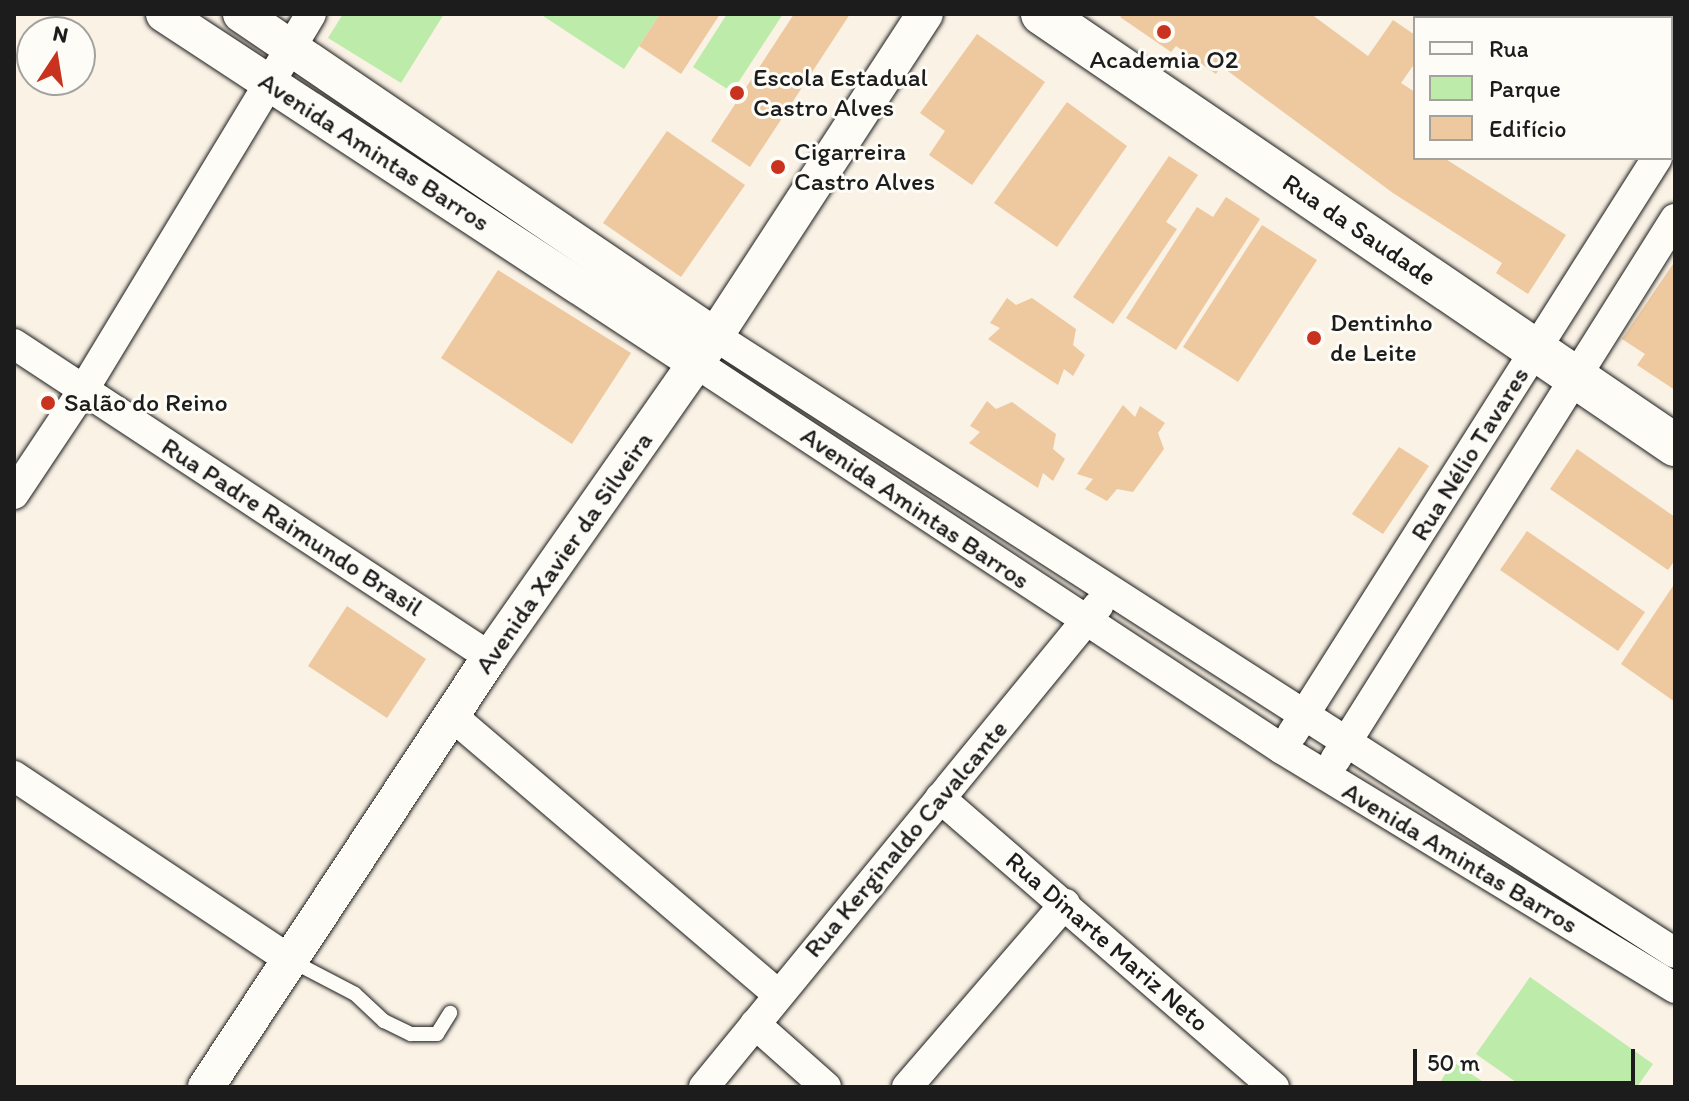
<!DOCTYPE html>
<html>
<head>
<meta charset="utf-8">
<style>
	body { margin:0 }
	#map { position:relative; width:1689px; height:1101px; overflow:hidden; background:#faf2e5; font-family:Itim,sans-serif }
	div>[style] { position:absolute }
	.green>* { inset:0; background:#bcebaa }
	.building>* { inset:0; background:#eec89e }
	.roads { filter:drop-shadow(0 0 2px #1c1c1c) drop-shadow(0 0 2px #1c1c1c) }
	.service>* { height:14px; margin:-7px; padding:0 7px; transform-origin:7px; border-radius:7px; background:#fdfcf7 }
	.minor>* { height:30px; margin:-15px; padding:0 15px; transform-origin:15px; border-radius:15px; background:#fdfcf7 }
	.tertiary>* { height:36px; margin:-18px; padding:0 18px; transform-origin:18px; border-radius:18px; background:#fdfcf7 }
	.secondary>* { height:42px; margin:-21px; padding:0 21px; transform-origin:21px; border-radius:21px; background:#fdfcf7 }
	.dots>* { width:22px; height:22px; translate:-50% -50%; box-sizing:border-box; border:4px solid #fdfcf7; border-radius:50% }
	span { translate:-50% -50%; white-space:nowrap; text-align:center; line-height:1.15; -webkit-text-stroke:6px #fdfcf7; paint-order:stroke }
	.poi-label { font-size:26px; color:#1c1c1c }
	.left { translate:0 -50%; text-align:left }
	.street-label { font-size:26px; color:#1c1c1c }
	.frame { position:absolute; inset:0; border:16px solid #1c1c1c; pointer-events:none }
	.legend { position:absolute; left:1413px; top:16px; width:260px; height:144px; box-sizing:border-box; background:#fdfcf7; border:2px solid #a3a29f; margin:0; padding:10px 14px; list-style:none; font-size:24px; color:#1c1c1c }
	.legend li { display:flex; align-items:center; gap:16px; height:40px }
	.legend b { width:40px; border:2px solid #a3a29f }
	.north { position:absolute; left:16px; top:16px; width:80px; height:80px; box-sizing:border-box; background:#fdfcf7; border:2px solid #a3a29f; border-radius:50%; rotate:12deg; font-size:22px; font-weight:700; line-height:32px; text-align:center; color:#1c1c1c }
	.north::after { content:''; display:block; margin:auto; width:28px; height:36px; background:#c8321e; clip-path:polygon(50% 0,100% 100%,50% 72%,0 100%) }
	.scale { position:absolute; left:1413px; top:1049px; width:222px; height:36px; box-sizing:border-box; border:4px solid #1c1c1c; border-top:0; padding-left:10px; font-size:24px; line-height:28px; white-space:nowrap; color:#1c1c1c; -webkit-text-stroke:6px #fdfcf7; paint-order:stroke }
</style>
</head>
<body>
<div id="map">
	<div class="green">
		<i style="clip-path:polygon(343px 14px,444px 14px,401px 83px,328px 38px)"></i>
		<i style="clip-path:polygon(540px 14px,660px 14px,624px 69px)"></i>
		<i style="clip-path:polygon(727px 14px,783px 14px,732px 92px,693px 67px)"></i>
		<i style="clip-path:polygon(1530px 977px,1653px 1064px,1637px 1087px,1523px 1087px,1476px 1054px)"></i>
		<i style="clip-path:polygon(1453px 1062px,1491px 1087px,1437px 1087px)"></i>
	</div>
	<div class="building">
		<i style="clip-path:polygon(660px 14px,720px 14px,681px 74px,639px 46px)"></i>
		<i style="clip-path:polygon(794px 14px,850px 14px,750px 167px,711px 141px)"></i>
		<i style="clip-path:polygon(1123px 14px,1311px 14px,1368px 56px,1393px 20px,1415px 35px,1415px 63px,1401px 83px,1415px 92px,1415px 158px,1444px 158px,1566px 235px,1528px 294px,1496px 273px,1502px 263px,1393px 193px,1221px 66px,1216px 74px,1176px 46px,1171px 52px,1120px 17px)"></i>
		<i style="clip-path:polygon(1570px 14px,1596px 14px,1602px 18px,1567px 18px)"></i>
		<i style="clip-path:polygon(977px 34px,1045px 82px,972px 185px,929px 155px,945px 131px,920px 113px)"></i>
		<i style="clip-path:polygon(1671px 64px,1675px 67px,1671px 102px)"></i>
		<i style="clip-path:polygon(1067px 102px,1127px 146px,1057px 247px,994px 203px)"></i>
		<i style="clip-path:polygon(667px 131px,745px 185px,681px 277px,603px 223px)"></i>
		<i style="clip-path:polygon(1169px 156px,1198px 175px,1166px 222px,1177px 229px,1113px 324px,1073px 297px)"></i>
		<i style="clip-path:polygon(1226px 197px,1260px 219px,1176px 350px,1126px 318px,1197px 207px,1213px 217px)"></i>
		<i style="clip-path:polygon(1262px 225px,1317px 260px,1238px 382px,1183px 347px)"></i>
		<i style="clip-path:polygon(1675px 261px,1675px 390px,1637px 365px,1645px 354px,1622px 339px)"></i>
		<i style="clip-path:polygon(498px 270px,631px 353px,572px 444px,441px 358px)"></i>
		<i style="clip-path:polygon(1007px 298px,1016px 305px,1032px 298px,1076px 329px,1073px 345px,1085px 355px,1073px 376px,1064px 369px,1058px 385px,988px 339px,1000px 328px,990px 323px)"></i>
		<i style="clip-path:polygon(987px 401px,996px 409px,1012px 402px,1056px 434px,1053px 449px,1065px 459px,1053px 481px,1043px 473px,1038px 488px,969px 443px,980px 432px,970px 426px)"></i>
		<i style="clip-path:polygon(1123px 405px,1135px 417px,1140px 406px,1165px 423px,1158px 433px,1164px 449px,1133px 492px,1117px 489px,1107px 501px,1085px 489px,1093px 479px,1077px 474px)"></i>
		<i style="clip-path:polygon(1399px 447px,1429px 466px,1383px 534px,1352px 514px)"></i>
		<i style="clip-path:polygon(1577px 449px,1675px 517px,1675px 560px,1668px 570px,1550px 489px)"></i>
		<i style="clip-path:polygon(1527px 531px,1645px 612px,1618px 651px,1500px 570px)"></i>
		<i style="clip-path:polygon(1675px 583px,1675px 702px,1621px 664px)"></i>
		<i style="clip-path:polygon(347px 606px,426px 659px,387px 718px,308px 666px)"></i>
	</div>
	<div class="roads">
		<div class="service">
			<i style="left:290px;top:960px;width:73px;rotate:27.6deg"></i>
			<i style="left:355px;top:994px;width:40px;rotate:43deg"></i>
			<i style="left:384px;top:1021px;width:30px;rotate:26deg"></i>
			<i style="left:411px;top:1034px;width:26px"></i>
			<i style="left:437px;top:1034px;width:25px;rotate:-58deg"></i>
		</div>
		<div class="minor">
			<i style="left:1671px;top:135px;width:7px;rotate:-56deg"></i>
			<i style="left:715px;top:336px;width:1141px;rotate:32.73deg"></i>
			<i style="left:14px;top:344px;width:570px;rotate:33.33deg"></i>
			<i style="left:696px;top:363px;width:702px;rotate:33.37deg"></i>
			<i style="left:1282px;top:749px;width:460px;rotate:31.3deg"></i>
			<i style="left:14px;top:494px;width:126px;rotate:-56.3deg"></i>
			<i style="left:84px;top:389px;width:438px;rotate:-58.8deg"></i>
			<i style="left:452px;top:716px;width:428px;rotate:40.5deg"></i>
			<i style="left:1292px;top:734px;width:682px;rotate:-57.64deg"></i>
			<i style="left:1335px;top:760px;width:639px;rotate:-57.85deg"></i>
			<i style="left:14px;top:776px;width:332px;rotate:33.7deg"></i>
			<i style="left:940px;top:798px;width:442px;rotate:40.9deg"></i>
			<i style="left:755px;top:1024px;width:95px;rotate:41.6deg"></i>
			<i style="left:704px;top:1087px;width:622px;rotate:-50.68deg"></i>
			<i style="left:907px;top:1087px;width:242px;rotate:-49.2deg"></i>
		</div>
		<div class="tertiary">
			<i style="left:164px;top:14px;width:636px;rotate:33.27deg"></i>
			<i style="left:241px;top:14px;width:573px;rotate:34.19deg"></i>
			<i style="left:206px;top:1087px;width:515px;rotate:-56.56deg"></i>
			<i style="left:490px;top:657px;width:392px;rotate:-55deg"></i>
			<i style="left:715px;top:336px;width:384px;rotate:-56.9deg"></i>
		</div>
		<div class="secondary">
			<i style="left:1042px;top:14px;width:766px;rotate:34.25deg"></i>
		</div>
	</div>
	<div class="dots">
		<i style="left:1164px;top:32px;background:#c8321e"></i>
		<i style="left:737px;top:93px;background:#c8321e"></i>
		<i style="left:778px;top:167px;background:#c8321e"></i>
		<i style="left:1314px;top:338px;background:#c8321e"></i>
		<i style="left:48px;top:403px;background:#c8321e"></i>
	</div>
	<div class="poi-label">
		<span style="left:1164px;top:60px">Academia O2</span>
		<span class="left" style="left:753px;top:93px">Escola Estadual<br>Castro Alves</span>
		<span class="left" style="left:794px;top:167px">Cigarreira<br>Castro Alves</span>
		<span class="left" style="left:1330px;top:338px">Dentinho<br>de Leite</span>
		<span class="left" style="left:64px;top:403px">Salão do Reino</span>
	</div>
	<div class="street-label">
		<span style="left:374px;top:152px;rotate:33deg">Avenida Amintas Barros</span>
		<span style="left:1359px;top:230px;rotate:34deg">Rua da Saudade</span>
		<span style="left:1470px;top:454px;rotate:-58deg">Rua Nélio Tavares</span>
		<span style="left:915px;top:508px;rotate:34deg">Avenida Amintas Barros</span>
		<span style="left:292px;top:527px;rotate:33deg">Rua Padre Raimundo Brasil</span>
		<span style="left:564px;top:553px;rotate:-55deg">Avenida Xavier da Silveira</span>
		<span style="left:906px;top:839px;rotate:-50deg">Rua Kerginaldo Cavalcante</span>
		<span style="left:1460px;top:858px;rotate:31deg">Avenida Amintas Barros</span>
		<span style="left:1107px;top:942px;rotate:41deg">Rua Dinarte Mariz Neto</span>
	</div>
	<div class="frame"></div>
	<ul class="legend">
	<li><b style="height:10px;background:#fdfcf7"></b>Rua</li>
	<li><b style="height:22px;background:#bcebaa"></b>Parque</li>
	<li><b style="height:22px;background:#eec89e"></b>Edifício</li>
	</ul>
	<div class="north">N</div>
	<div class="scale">50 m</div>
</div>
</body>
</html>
